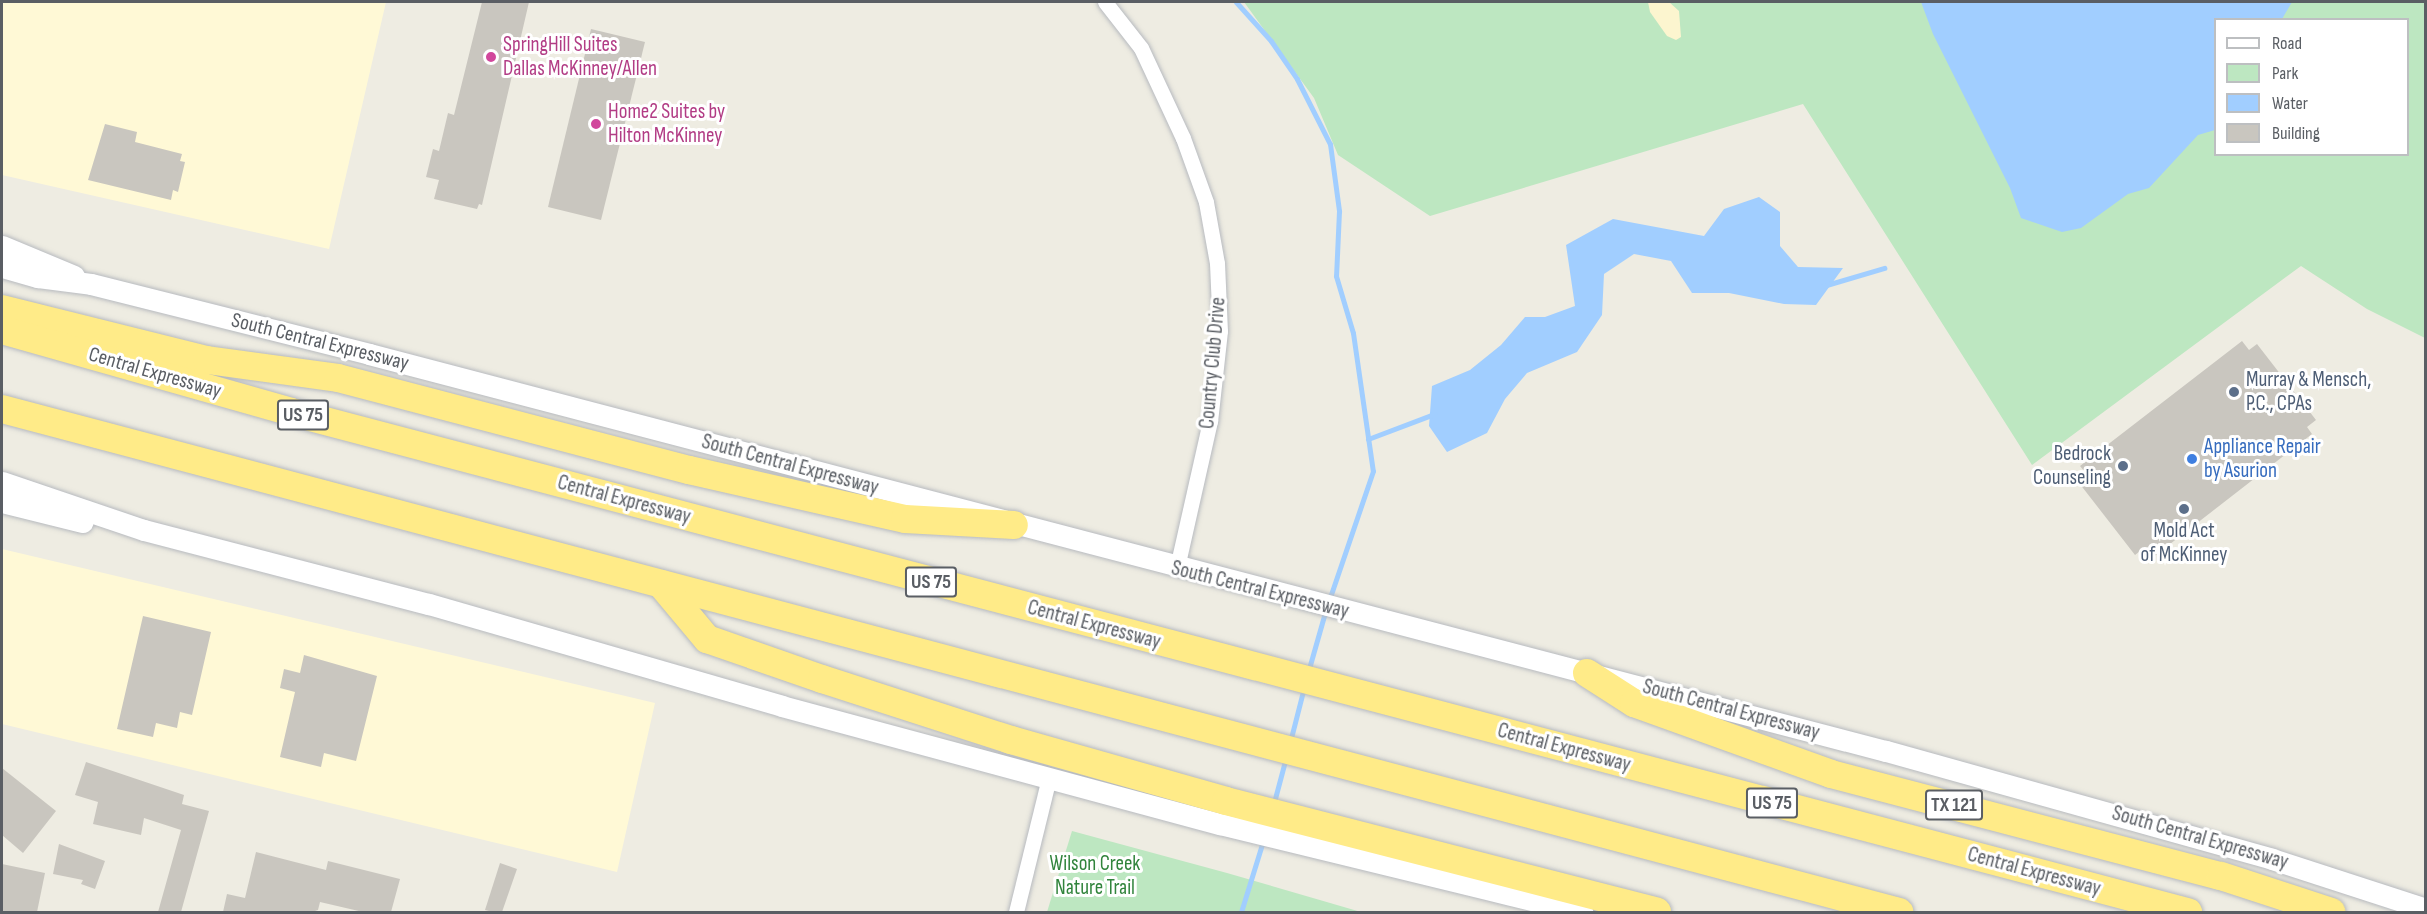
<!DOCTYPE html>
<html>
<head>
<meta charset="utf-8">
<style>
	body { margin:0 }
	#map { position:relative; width:2427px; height:914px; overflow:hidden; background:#eeece2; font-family:"Sofia Sans Condensed",sans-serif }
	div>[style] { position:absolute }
	.commercial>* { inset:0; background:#fff9d6 }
	.green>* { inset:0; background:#bde7c1 }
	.sand>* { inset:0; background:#fcf5cf }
	.water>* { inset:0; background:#a1ceff }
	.stream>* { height:5px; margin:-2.5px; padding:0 2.5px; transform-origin:2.5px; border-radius:2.5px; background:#a1ceff }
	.building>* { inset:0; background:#c9c6bf }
	.roads { filter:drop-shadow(0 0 2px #b7babf) drop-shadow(0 0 2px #b7babf) }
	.street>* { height:15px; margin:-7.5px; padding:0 7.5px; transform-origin:7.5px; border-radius:7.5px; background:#fff }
	.secondary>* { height:21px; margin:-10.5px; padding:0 10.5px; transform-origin:10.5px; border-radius:10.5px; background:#fff }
	.highway>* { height:28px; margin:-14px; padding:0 14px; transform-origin:14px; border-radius:14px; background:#ffeb88 }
	.dots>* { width:16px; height:16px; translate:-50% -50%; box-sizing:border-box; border:3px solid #fff; border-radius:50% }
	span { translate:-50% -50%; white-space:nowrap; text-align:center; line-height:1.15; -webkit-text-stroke:6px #fff; paint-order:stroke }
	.shield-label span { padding:2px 4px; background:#fff; border:2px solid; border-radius:4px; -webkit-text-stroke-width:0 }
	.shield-label { font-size:20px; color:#5a5e64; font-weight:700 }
	.hotel-label { font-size:21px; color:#b23c85 }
	.left { translate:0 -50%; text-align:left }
	.street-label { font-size:21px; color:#5a5e64 }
	.service-label { font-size:21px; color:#4e5e75 }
	.right { translate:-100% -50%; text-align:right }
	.shop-label { font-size:21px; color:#366cbe }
	.park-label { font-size:21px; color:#31843c }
	.frame { position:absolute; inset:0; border:3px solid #5a5e64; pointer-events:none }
	.legend { position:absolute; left:2214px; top:18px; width:195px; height:138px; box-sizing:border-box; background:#fff; border:2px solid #bdbfc1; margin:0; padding:8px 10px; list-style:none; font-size:18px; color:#5a5e64 }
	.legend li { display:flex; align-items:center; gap:12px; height:30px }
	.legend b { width:30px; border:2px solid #bdbfc1 }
</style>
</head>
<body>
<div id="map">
	<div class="commercial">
		<i style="clip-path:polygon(2px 2px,386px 2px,329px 249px,2px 175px)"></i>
		<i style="clip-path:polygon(2px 549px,655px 703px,617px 872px,2px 724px)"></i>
	</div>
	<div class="green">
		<i style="clip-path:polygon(evenodd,1244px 2px,2425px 2px,2425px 338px,2367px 309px,2301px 266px,2032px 465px,1803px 104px,1430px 216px,1338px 155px,1314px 98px,1244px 2px,2216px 20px,2408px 20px,2408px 154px,2216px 154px,2216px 20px)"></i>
		<i style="clip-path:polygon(1072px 831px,1227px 873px,1361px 912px,1047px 912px)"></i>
	</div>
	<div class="sand">
		<i style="clip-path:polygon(1648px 2px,1669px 2px,1679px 11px,1681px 37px,1676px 40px,1667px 36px,1650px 12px)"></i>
	</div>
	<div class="water">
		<i style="clip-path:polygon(1921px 2px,2292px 2px,2282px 19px,2216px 20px,2215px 130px,2198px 135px,2149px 188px,2128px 194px,2081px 228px,2062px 232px,2021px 218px,2010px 188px,1933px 34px)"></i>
		<i style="clip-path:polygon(1759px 197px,1780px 212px,1780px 246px,1798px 267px,1843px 268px,1816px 305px,1784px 304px,1729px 293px,1692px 293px,1671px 261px,1634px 254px,1604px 274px,1602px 315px,1577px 352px,1527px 373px,1505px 399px,1487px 433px,1447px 452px,1429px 426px,1432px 386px,1470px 370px,1501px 345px,1525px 317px,1545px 317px,1575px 306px,1566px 245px,1613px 219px,1704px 236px,1724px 209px)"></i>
	</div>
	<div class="stream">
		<i style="left:1236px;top:2px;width:52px;rotate:48.1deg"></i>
		<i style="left:1271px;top:41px;width:46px;rotate:55.6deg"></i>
		<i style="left:1297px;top:79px;width:73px;rotate:63.1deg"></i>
		<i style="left:1330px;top:144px;width:68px;rotate:82.3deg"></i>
		<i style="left:1339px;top:211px;width:65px;rotate:92.6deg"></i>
		<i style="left:1336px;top:276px;width:59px;rotate:73.4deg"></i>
		<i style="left:1353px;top:333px;width:139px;rotate:81.8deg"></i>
		<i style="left:1373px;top:471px;width:136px;rotate:108.8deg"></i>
		<i style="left:1823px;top:286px;width:64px;rotate:-16.4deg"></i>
		<i style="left:1368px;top:439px;width:71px;rotate:-20.7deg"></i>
		<i style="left:1308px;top:672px;width:66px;rotate:-74.1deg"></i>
		<i style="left:1290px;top:742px;width:57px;rotate:-75.7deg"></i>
		<i style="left:1273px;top:806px;width:51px;rotate:-75.1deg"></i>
		<i style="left:1241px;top:912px;width:74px;rotate:-72.8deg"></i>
	</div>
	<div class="building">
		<i style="clip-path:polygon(482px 2px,529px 2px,482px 205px,479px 204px,477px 209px,434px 199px,439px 180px,426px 177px,433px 149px,439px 151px,448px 113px,454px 115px)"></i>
		<i style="clip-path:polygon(591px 29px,645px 42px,601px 220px,548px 207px)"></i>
		<i style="clip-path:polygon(105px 124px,137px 132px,135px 142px,182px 154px,180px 161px,185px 162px,178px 192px,173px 190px,171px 200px,88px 180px)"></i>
		<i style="clip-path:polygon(2242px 341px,2249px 350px,2257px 344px,2316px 420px,2307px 427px,2312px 434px,2152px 558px,2144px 548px,2135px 555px,2076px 479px,2085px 472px,2080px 466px)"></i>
		<i style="clip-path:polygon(143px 616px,211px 632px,192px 715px,180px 712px,177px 728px,156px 723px,153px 737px,117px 729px)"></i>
		<i style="clip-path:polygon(304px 655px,377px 676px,356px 761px,324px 753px,321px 767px,280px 757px,295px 692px,280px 688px,284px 669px,300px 673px)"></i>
		<i style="clip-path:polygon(86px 762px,184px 795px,182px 804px,209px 811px,181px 912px,158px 912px,181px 830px,144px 818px,141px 835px,93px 824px,98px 802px,75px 795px)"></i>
		<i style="clip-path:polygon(2px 768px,56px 811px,23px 853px,2px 835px)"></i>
		<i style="clip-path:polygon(59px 844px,105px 861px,95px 889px,81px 884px,83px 880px,53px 874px)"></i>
		<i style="clip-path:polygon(256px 852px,326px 870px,328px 861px,400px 879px,391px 912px,363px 912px,320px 902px,318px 910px,312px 912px,223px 912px,227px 894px,245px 898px)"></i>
		<i style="clip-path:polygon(500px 863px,517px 869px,502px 912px,493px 912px,485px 910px)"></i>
		<i style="clip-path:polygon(2px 864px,45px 873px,37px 912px,2px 911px)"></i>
	</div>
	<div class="roads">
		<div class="street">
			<i style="left:1105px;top:2px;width:58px;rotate:52deg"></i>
			<i style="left:1141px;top:48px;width:99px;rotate:65deg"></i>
			<i style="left:1183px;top:138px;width:68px;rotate:70.2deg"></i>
			<i style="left:1206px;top:202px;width:62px;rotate:79.8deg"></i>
			<i style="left:1217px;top:263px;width:68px;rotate:87.5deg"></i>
			<i style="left:1220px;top:331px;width:91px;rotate:96.3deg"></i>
			<i style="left:1210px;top:421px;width:151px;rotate:102.7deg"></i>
			<i style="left:1016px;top:912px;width:138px;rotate:-76.2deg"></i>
		</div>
		<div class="secondary">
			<i style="left:2px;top:246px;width:78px;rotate:22.6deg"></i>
			<i style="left:2px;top:267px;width:37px;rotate:16deg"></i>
			<i style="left:38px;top:277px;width:53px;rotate:7.5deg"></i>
			<i style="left:91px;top:284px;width:287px;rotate:14.1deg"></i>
			<i style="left:369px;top:354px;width:1568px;rotate:14.67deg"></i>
			<i style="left:1886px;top:751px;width:401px;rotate:15.6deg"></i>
			<i style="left:2272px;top:859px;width:162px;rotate:18deg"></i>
			<i style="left:2px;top:482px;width:150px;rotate:18.7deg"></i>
			<i style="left:144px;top:530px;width:294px;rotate:14.6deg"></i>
			<i style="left:429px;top:604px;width:367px;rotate:16.1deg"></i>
			<i style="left:782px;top:706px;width:454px;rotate:15.1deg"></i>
			<i style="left:1220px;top:824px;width:373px;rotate:13.7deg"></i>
			<i style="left:2px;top:502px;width:83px;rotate:13.9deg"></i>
		</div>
		<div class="highway">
			<i style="left:2px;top:309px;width:211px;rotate:14deg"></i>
			<i style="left:207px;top:360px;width:132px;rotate:7.8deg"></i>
			<i style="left:338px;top:378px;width:363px;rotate:14.7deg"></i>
			<i style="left:689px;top:470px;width:221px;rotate:12.8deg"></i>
			<i style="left:905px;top:519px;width:109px;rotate:3.2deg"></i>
			<i style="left:2px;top:330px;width:300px;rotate:15.8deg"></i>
			<i style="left:291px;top:412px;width:1962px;rotate:14.77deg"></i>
			<i style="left:2px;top:409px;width:1963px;rotate:14.85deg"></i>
			<i style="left:661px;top:584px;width:72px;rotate:50.1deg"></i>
			<i style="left:707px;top:639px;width:122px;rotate:19.2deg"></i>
			<i style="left:822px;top:679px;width:199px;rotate:17.9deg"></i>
			<i style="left:1011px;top:740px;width:223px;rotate:15.8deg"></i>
			<i style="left:1226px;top:801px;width:445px;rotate:14.4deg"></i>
			<i style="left:1587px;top:673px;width:56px;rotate:32.6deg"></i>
			<i style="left:1634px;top:703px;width:209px;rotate:19.8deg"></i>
			<i style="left:1831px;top:774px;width:403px;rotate:14.7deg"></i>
			<i style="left:2221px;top:876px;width:116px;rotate:18.1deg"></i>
		</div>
	</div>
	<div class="dots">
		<i style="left:491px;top:57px;background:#d1479c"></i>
		<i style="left:596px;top:124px;background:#d1479c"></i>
		<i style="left:2234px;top:392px;background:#5c6f8a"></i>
		<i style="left:2192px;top:459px;background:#3f7fe0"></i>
		<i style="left:2123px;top:466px;background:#5c6f8a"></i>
		<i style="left:2184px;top:509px;background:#5c6f8a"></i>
	</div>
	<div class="shield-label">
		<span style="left:303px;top:415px">US 75</span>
		<span style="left:931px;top:582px">US 75</span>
		<span style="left:1772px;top:803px">US 75</span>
		<span style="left:1954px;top:805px">TX 121</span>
	</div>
	<div class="hotel-label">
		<span class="left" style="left:503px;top:57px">SpringHill Suites<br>Dallas McKinney/Allen</span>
		<span class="left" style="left:608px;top:124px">Home2 Suites by<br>Hilton McKinney</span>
	</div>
	<div class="street-label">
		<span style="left:320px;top:342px;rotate:14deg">South Central Expressway</span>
		<span style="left:1213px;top:363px;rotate:-85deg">Country Club Drive</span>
		<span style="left:155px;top:373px;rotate:16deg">Central Expressway</span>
		<span style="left:790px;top:465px;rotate:15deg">South Central Expressway</span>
		<span style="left:624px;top:500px;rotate:15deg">Central Expressway</span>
		<span style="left:1260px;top:590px;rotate:14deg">South Central Expressway</span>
		<span style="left:1094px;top:625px;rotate:15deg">Central Expressway</span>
		<span style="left:1731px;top:710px;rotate:15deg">South Central Expressway</span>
		<span style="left:1564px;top:748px;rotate:15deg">Central Expressway</span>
		<span style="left:2200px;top:838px;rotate:16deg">South Central Expressway</span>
		<span style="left:2034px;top:872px;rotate:15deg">Central Expressway</span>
	</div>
	<div class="service-label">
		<span class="left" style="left:2246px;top:392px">Murray &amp; Mensch,<br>P.C., CPAs</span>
		<span class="right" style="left:2111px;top:466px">Bedrock<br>Counseling</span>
		<span style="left:2184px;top:543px">Mold Act<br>of McKinney</span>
	</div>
	<div class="shop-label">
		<span class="left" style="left:2204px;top:459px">Appliance Repair<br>by Asurion</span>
	</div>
	<div class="park-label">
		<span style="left:1095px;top:876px">Wilson Creek<br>Nature Trail</span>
	</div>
	<div class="frame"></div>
	<ul class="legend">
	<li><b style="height:8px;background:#fff"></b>Road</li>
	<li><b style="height:16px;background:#bde7c1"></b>Park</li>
	<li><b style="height:16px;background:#a1ceff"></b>Water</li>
	<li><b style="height:16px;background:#c9c6bf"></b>Building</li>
	</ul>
</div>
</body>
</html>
